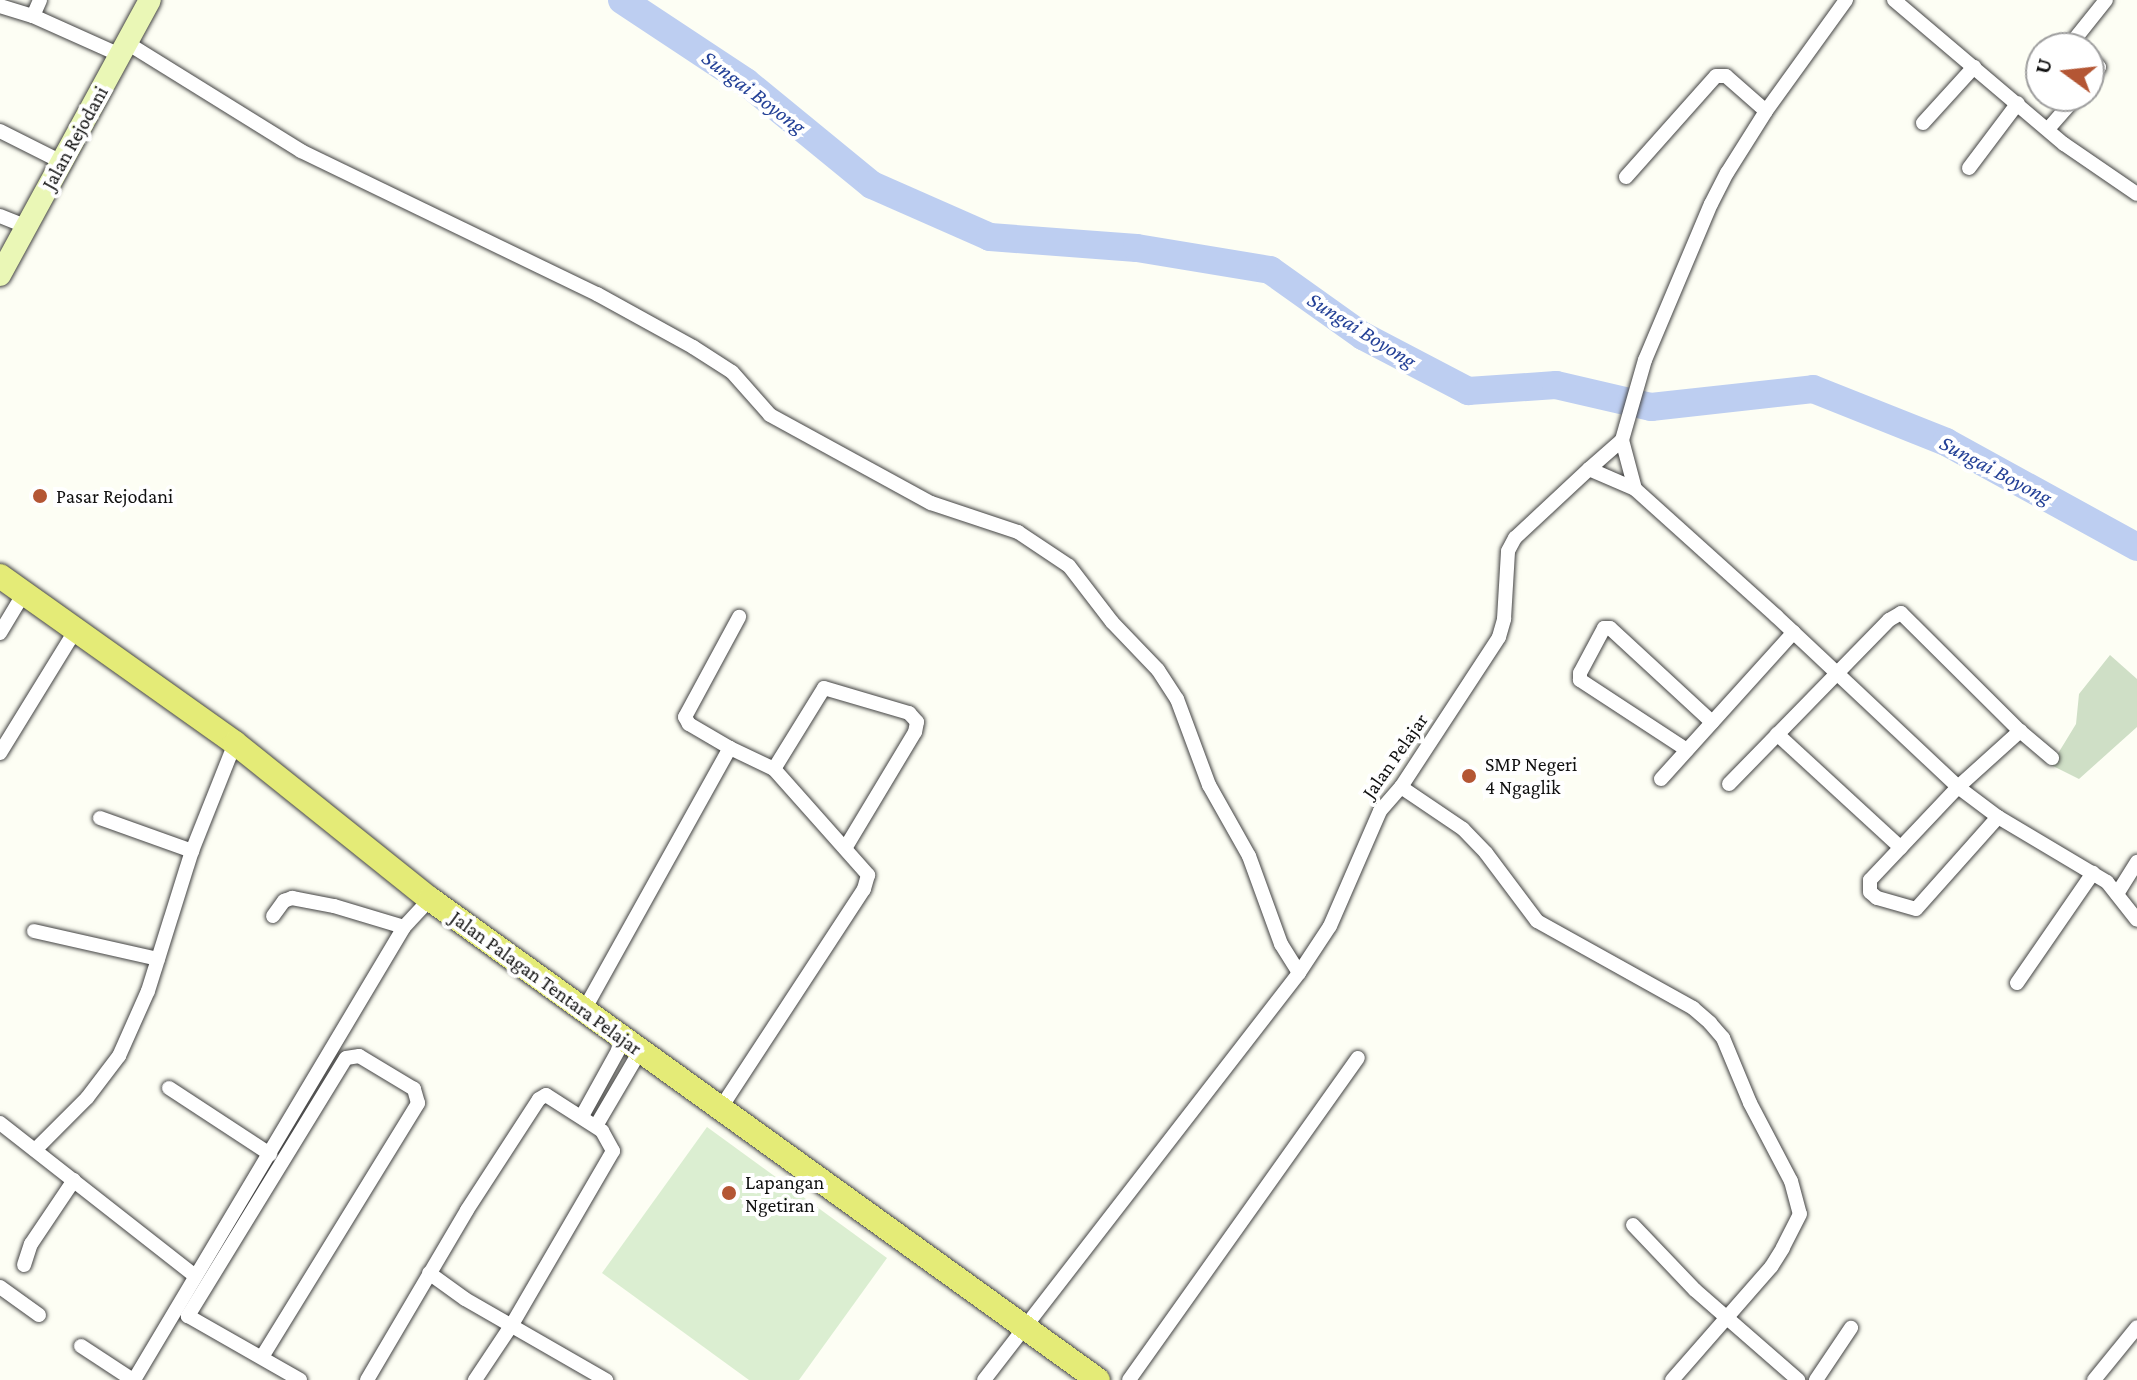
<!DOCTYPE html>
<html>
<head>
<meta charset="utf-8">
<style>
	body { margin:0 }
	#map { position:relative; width:2137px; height:1380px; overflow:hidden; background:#fdfef4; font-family:"Crimson Pro",serif }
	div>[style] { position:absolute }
	.cemetery>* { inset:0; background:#cfdfc6 }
	.pitch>* { inset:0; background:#dbeed1 }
	.river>* { height:28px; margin:-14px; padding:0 14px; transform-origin:14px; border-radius:14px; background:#bdcef1 }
	.roads { filter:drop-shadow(0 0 2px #434343) drop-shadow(0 0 2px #434343) }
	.minor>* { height:14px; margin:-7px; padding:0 7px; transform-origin:7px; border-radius:7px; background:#fff }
	.secondary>* { height:22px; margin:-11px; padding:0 11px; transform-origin:11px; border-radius:11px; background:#eaf7b6 }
	.primary>* { height:24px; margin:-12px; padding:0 12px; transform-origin:12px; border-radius:12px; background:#e4eb77 }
	.dots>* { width:22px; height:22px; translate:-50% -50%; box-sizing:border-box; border:4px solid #fff; border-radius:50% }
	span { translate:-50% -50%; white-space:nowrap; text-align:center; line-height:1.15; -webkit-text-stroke:8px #fff; paint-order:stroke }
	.street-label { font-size:20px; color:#101010 }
	.poi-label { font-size:20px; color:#101010 }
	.left { translate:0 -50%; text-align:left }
	.water-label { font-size:22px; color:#244197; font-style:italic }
	.north { position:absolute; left:2025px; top:32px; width:80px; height:80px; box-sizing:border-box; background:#fff; border:2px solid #9f9f9f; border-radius:50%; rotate:285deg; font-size:22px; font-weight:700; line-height:32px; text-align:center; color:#101010 }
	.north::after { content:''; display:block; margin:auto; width:28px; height:36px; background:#b45634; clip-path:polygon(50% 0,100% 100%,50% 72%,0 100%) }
</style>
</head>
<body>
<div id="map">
	<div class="cemetery">
		<i style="clip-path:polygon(2110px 655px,2137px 679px,2137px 727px,2079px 779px,2051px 765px,2076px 724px,2079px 694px)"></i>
	</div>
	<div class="pitch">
		<i style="clip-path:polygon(707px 1127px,887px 1258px,799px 1380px,749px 1380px,602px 1273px)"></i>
	</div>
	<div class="river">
		<i style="left:622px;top:0;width:149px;rotate:33.5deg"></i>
		<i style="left:746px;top:82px;width:163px;rotate:39.3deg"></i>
		<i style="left:872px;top:185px;width:129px;rotate:23.8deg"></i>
		<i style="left:990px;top:237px;width:147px;rotate:4.3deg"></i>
		<i style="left:1137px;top:248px;width:135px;rotate:9.4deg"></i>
		<i style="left:1270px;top:270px;width:114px;rotate:35.4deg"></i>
		<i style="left:1363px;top:336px;width:119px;rotate:27.6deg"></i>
		<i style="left:1468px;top:391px;width:88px;rotate:-3.9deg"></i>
		<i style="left:1556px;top:385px;width:98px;rotate:13deg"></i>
		<i style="left:1651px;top:407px;width:163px;rotate:-6.3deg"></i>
		<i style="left:1813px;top:389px;width:143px;rotate:21.7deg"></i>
		<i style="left:1946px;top:442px;width:218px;rotate:28.8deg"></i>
	</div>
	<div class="roads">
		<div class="minor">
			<i style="left:1894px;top:0;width:223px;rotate:40.3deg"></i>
			<i style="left:2064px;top:144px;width:88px;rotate:34.4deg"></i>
			<i style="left:0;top:6px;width:34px;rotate:17deg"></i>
			<i style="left:33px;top:16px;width:95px;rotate:24.1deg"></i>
			<i style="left:33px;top:16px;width:17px;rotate:-66deg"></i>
			<i style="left:127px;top:43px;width:205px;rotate:31.8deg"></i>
			<i style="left:301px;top:151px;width:329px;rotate:25.8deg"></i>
			<i style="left:597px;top:294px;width:110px;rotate:28.9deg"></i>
			<i style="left:693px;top:347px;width:46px;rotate:32.7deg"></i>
			<i style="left:732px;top:372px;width:57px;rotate:48.5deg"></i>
			<i style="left:770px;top:415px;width:183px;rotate:28.7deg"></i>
			<i style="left:931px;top:503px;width:92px;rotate:18.4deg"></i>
			<i style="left:1018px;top:532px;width:61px;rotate:33.7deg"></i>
			<i style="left:1069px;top:566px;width:71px;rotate:52.5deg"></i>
			<i style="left:1112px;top:622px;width:66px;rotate:46.2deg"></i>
			<i style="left:1158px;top:670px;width:35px;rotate:57deg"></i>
			<i style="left:1177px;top:699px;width:92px;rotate:69.6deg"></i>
			<i style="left:1209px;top:785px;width:81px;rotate:60.6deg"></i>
			<i style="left:1249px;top:856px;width:94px;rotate:70deg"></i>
			<i style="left:1281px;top:944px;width:34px;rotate:58deg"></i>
			<i style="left:2079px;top:48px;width:9px;rotate:-122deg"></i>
			<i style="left:2074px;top:40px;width:51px;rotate:-51.3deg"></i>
			<i style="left:2089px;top:57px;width:14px;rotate:45deg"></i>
			<i style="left:2099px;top:67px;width:18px;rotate:124deg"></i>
			<i style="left:1923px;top:123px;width:76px;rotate:-47.7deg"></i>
			<i style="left:2048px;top:129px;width:44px;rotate:-48.7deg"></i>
			<i style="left:0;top:131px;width:69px;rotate:26.6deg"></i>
			<i style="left:1969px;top:168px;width:81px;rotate:-53deg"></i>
			<i style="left:1626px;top:177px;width:135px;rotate:-48.3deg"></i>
			<i style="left:1716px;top:76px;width:10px"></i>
			<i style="left:1726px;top:76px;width:53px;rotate:41.2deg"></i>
			<i style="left:0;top:216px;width:29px;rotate:22deg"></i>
			<i style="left:1622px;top:440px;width:51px;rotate:75.1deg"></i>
			<i style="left:1589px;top:469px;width:44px;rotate:-41.3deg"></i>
			<i style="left:1622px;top:440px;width:83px;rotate:-74deg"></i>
			<i style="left:1645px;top:360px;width:169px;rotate:-67.1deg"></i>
			<i style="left:1711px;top:204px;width:35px;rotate:-63deg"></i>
			<i style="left:1727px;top:173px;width:73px;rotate:-57.8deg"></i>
			<i style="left:1766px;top:111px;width:137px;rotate:-54.2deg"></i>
			<i style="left:0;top:633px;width:47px;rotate:-59deg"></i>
			<i style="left:1777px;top:734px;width:168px;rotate:42.6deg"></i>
			<i style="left:730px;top:748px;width:48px;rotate:-149.7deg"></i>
			<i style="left:689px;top:724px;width:8px;rotate:-120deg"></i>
			<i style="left:685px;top:717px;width:114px;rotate:-61.6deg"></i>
			<i style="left:1687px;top:750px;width:128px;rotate:-146.8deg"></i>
			<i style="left:1580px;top:680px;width:7px;rotate:-90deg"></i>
			<i style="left:1580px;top:673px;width:51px;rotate:-61.9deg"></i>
			<i style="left:1604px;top:628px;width:6px"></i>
			<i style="left:1610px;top:628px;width:139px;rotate:42.7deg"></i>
			<i style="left:0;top:753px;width:143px;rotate:-58.4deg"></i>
			<i style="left:774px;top:769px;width:95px;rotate:-58.3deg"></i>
			<i style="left:824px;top:688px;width:89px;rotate:16.4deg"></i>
			<i style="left:909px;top:713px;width:12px;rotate:48deg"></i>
			<i style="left:917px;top:722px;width:10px;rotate:101deg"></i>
			<i style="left:915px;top:732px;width:134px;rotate:121deg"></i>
			<i style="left:1661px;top:779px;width:198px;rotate:-47.9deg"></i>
			<i style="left:1729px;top:784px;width:229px;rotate:-45.7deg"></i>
			<i style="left:1889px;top:620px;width:14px;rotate:-30deg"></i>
			<i style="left:1901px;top:613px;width:168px;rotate:44.8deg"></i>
			<i style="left:2020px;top:731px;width:42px;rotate:40.2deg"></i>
			<i style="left:1401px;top:787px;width:75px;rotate:34.1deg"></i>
			<i style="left:1463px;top:829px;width:33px;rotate:46deg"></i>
			<i style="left:1486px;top:853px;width:85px;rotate:53.1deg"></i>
			<i style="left:1537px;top:921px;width:179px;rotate:29.1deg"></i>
			<i style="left:1693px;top:1008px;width:23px;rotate:41deg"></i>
			<i style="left:1710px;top:1023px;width:20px;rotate:49deg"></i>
			<i style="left:1723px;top:1038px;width:70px;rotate:67.4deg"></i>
			<i style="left:1750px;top:1103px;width:88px;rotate:62.3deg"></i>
			<i style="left:1791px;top:1181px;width:34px;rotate:75deg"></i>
			<i style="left:1800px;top:1214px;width:38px;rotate:117deg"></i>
			<i style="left:1783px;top:1248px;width:22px;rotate:122deg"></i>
			<i style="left:1771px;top:1267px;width:150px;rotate:131.2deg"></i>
			<i style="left:1998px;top:817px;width:123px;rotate:131.7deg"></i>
			<i style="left:1916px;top:909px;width:41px;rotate:-164.2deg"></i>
			<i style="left:1877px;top:898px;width:9px;rotate:-139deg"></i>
			<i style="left:1870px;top:892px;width:12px;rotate:-90deg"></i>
			<i style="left:1870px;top:880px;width:128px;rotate:-46.6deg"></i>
			<i style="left:1958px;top:787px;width:84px;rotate:-42.1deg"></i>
			<i style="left:100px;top:818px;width:98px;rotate:19.7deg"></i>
			<i style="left:2117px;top:894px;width:38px;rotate:-58deg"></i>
			<i style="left:273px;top:916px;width:19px;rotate:-54deg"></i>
			<i style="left:284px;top:901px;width:9px;rotate:-21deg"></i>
			<i style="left:292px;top:898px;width:43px;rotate:10.8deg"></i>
			<i style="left:334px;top:906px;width:73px;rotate:16.7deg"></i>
			<i style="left:34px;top:931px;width:127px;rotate:12.7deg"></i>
			<i style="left:2017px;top:983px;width:134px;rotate:-55.4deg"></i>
			<i style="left:584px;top:1010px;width:300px;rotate:-60.9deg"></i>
			<i style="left:730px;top:748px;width:49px;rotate:25.5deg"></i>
			<i style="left:774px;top:769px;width:142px;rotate:48.4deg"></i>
			<i style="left:868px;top:875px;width:15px;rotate:106deg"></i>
			<i style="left:864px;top:889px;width:263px;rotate:123.2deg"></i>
			<i style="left:169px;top:1088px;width:121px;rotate:33.2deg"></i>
			<i style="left:582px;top:1116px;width:87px;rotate:-61.1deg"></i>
			<i style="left:0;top:1123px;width:248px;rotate:38.1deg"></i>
			<i style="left:596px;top:1126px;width:87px;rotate:-59.6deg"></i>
			<i style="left:35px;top:1150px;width:74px;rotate:-45deg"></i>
			<i style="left:87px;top:1098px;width:53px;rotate:-52.7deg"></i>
			<i style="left:119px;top:1056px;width:71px;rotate:-66deg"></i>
			<i style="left:148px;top:991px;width:147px;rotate:-72.6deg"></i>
			<i style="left:192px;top:851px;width:116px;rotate:-68.3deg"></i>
			<i style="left:1633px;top:1225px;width:90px;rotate:46.4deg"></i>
			<i style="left:1695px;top:1290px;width:137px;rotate:41.1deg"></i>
			<i style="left:24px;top:1265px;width:22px;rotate:-72deg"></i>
			<i style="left:31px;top:1244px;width:77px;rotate:-56.1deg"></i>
			<i style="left:429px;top:1273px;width:44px;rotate:35.8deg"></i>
			<i style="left:465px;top:1299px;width:163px;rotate:29.9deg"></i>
			<i style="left:0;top:1287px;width:48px;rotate:35.7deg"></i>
			<i style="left:81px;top:1346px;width:62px;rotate:33.2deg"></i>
			<i style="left:262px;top:1357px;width:298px;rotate:-58.4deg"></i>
			<i style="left:418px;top:1103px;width:15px;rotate:-106deg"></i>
			<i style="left:414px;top:1089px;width:64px;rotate:-149deg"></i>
			<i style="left:359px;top:1056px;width:13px;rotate:171deg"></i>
			<i style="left:346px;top:1058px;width:303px;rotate:121.5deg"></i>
			<i style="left:188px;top:1316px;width:129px;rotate:29.7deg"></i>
			<i style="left:134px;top:1380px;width:527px;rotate:-59.2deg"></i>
			<i style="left:404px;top:927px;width:38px;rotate:-47deg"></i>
			<i style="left:367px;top:1380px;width:197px;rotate:-59.5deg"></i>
			<i style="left:467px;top:1210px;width:132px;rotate:-57deg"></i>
			<i style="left:539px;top:1099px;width:8px;rotate:-30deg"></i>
			<i style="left:546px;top:1095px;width:67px;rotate:32.7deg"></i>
			<i style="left:602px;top:1131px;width:23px;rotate:61deg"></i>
			<i style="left:613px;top:1151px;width:199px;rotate:120.2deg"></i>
			<i style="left:513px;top:1323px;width:69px;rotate:123.7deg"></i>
			<i style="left:984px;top:1380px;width:515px;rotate:-52.26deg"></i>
			<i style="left:1299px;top:973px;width:56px;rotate:-56.6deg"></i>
			<i style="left:1330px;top:926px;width:125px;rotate:-66.5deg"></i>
			<i style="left:1380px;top:811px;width:32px;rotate:-49deg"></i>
			<i style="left:1401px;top:787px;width:179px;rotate:-56.8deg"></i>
			<i style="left:1499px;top:637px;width:19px;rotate:-74deg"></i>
			<i style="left:1504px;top:619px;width:68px;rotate:-86.6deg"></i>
			<i style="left:1508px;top:551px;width:15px;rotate:-62deg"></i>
			<i style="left:1515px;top:538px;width:101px;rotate:-43deg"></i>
			<i style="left:1589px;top:469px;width:50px;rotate:23.5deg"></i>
			<i style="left:1635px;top:489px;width:190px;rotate:42deg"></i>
			<i style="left:1776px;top:616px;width:250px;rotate:43.2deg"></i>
			<i style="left:1958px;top:787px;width:50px;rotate:36.9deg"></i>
			<i style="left:1998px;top:817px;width:127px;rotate:30.8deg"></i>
			<i style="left:2107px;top:882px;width:48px;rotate:51.7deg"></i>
			<i style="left:1129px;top:1380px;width:395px;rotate:-54.6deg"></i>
			<i style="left:1816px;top:1380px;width:63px;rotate:-56.1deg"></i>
			<i style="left:2094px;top:1380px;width:68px;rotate:-50.9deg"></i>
		</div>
		<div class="secondary">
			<i style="left:0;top:275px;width:313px;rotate:-61.4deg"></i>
		</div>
		<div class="primary">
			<i style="left:0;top:576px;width:288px;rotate:35.4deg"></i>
			<i style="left:235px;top:743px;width:250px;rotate:38.7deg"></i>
			<i style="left:430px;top:899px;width:823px;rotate:35.76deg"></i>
		</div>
	</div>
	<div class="dots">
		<i style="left:40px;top:496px;background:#b45634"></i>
		<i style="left:1469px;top:776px;background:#b45634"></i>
		<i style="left:729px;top:1193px;background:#b45634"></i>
	</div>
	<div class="street-label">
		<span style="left:75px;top:138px;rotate:-61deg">Jalan Rejodani</span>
		<span style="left:1395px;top:756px;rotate:-55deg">Jalan Pelajar</span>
		<span style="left:546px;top:983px;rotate:36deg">Jalan Palagan Tentara Pelajar</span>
	</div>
	<div class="poi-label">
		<span class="left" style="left:56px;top:496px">Pasar Rejodani</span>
		<span class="left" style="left:1485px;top:776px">SMP Negeri<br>4 Ngaglik</span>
		<span class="left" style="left:745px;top:1194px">Lapangan<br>Ngetiran</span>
	</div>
	<div class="water-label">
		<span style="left:754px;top:92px;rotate:37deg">Sungai Boyong</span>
		<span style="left:1362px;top:330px;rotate:32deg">Sungai Boyong</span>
		<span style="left:1996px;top:470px;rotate:28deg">Sungai Boyong</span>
	</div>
	<div class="north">U</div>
</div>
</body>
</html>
